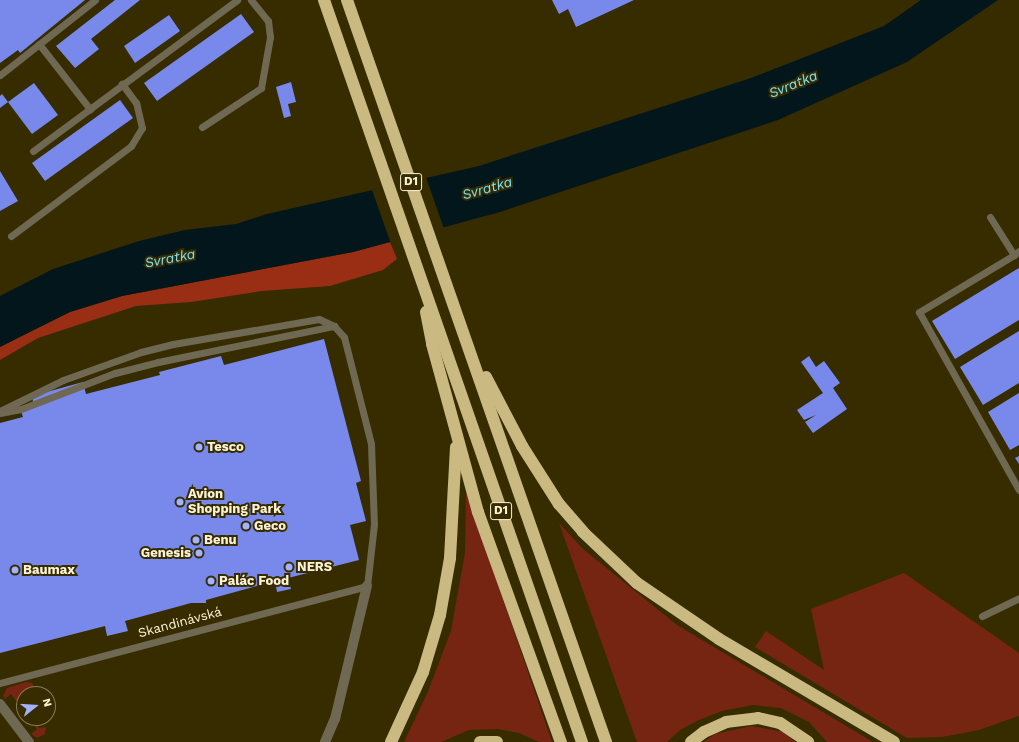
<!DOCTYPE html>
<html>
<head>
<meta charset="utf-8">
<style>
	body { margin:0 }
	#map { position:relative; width:1019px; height:742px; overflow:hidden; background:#372c00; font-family:"Work Sans",sans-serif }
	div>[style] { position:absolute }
	.green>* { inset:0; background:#762513 }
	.forest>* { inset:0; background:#992e15 }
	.water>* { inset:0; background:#02161b }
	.pier>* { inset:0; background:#372c00 }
	.building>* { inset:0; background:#7889eb }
	.lane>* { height:7px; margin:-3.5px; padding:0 3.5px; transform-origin:3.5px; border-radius:3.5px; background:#6f6852 }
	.street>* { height:10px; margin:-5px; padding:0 5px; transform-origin:5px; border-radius:5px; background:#6f6852 }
	.highway>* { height:12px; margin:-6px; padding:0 6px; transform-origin:6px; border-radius:6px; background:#caba81 }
	.dots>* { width:11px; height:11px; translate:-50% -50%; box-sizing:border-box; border:2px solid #372c00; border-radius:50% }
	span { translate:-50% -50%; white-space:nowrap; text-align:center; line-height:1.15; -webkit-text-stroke:4px #372c00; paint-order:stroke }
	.shield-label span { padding:1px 3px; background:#372c00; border:1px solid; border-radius:3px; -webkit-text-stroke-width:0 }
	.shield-label { font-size:12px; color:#fbf3d6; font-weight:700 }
	.poi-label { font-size:13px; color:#fbf3d6; font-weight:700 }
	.left { translate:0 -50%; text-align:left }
	.right { translate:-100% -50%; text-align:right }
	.street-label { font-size:13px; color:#fbf3d6 }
	.water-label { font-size:14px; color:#76e3fc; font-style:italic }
	.north { position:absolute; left:16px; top:686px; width:40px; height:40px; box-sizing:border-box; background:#372c00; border:1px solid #857c56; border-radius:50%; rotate:73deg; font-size:11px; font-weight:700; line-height:16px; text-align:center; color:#fbf3d6 }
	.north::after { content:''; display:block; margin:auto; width:14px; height:18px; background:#a2b2fd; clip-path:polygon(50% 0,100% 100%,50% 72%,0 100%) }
</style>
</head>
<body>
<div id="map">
	<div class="green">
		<i style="clip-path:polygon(466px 492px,552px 742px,539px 742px,519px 733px,498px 729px,469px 730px,441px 742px,404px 742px,427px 694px,451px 631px,465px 553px)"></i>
		<i style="clip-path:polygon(559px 523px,583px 549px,677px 625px,873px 742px,827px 742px,809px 722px,781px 708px,753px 705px,722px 711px,699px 720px,680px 730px,667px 742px,637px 742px)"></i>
		<i style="clip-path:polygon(904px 573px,1019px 653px,1019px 716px,979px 730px,942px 737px,907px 738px,755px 647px,766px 631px,824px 670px,811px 609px)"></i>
		<i style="clip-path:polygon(26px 682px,32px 683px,36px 689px,29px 691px,29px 694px,24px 694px,24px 711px,11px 694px,5px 699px,3px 696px,7px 688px)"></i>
		<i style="clip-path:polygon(29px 718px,35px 718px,39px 728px,46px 727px,45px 734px,37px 738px,31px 734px,37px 729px)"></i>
		<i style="clip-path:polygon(751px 726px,784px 732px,795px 742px,704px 742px,715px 734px)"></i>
	</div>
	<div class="forest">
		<i style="clip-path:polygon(390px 242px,397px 259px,383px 270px,330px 286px,262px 291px,191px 302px,136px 306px,38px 338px,0 360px,0 347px,23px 335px,70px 312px,122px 296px,353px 252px)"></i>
	</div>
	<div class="water">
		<i style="clip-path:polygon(921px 0,998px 0,907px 62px,778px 120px,500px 212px,390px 242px,353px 252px,122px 296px,70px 312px,0 347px,0 296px,53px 269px,139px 241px,185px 230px,236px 224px,267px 214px,479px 166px,751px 78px,884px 26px)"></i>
	</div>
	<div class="pier">
		<i style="clip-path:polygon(426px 177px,444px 229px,391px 244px,372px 190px)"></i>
	</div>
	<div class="building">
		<i style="clip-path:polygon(0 0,85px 0,20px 53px,18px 50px,0 63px)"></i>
		<i style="clip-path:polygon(115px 0,140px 0,91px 39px,99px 49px,75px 68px,56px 46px)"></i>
		<i style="clip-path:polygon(552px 0,634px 0,576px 27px,568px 9px,559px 14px)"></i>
		<i style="clip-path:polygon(241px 14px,254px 32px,157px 101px,144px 83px)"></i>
		<i style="clip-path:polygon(169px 15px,180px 31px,135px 63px,124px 46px)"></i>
		<i style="clip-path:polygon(291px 82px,296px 102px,288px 104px,291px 116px,284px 118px,276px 87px)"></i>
		<i style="clip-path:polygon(34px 83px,58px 115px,32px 134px,8px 102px)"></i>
		<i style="clip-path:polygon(2px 94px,8px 102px,0 108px,0 96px)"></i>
		<i style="clip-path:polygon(120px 100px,133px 118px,45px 181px,32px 163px)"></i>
		<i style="clip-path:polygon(0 171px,18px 201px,0 211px)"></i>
		<i style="clip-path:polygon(1019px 268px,1019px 320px,955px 359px,932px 321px)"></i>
		<i style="clip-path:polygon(1019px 331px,1019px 383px,983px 405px,960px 367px)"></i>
		<i style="clip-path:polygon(324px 339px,361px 481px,356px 483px,366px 521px,350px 525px,359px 560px,288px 578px,291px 589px,277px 592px,275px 581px,206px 600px,206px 603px,191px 603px,125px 621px,128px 631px,107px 636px,105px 626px,0 653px,0 423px,23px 417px,21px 411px,34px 407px,32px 396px,83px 382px,86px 394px,160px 375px,159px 372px,221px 356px,224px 365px)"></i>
		<i style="clip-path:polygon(809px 356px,816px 367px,824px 361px,840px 383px,833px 388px,847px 409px,813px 433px,805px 422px,816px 415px,804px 420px,797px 410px,823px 393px,801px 362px)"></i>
		<i style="clip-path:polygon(1019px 393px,1019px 445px,1010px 450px,988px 412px)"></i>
		<i style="clip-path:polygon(1019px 456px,1019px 464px,1015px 458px)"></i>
	</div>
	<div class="lane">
		<i style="left:39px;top:44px;width:83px;rotate:51.9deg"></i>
		<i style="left:0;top:75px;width:121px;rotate:-38.3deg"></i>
		<i style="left:202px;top:127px;width:71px;rotate:-33.5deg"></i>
		<i style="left:261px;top:88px;width:52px;rotate:-80deg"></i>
		<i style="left:270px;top:37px;width:16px;rotate:-97deg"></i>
		<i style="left:268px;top:21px;width:27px;rotate:-129deg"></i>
		<i style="left:33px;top:151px;width:254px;rotate:-36.5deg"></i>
		<i style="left:990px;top:217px;width:45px;rotate:57.7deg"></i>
		<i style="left:1014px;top:255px;width:6px;rotate:-39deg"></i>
		<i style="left:11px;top:236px;width:150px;rotate:-36.9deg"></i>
		<i style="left:131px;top:146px;width:21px;rotate:-59deg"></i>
		<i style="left:142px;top:128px;width:26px;rotate:-103deg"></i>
		<i style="left:136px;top:103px;width:24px;rotate:-126deg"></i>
		<i style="left:1014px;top:255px;width:111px;rotate:149deg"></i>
		<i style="left:919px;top:312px;width:204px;rotate:60.7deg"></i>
		<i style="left:0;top:411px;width:70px;rotate:-26.2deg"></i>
		<i style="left:63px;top:380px;width:83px;rotate:-19.7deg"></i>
		<i style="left:141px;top:352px;width:33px;rotate:-14deg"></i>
		<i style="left:173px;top:344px;width:148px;rotate:-9.7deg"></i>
		<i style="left:319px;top:319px;width:17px;rotate:25deg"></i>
		<i style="left:0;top:413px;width:21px;rotate:-11deg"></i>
		<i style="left:21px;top:409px;width:101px;rotate:-21deg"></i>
		<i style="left:115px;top:373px;width:44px;rotate:-14.3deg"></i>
		<i style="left:158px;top:362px;width:180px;rotate:-11.6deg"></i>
		<i style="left:334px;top:326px;width:15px;rotate:48deg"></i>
		<i style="left:344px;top:337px;width:110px;rotate:75.8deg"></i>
		<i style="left:371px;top:444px;width:80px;rotate:87.9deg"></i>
		<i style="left:374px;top:524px;width:62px;rotate:96.4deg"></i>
		<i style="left:367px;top:586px;width:380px;rotate:165.2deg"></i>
		<i style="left:982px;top:616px;width:41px;rotate:-25.9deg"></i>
	</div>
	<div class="street">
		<i style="left:0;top:704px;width:48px;rotate:52.7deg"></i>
		<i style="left:325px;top:742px;width:25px;rotate:-67deg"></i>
		<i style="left:335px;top:719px;width:137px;rotate:-76.5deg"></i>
	</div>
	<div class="highway">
		<i style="left:324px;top:0;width:786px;rotate:70.83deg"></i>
		<i style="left:347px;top:0;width:786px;rotate:70.76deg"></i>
		<i style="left:426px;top:312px;width:33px;rotate:79deg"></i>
		<i style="left:432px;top:344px;width:174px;rotate:74.7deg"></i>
		<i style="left:478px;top:512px;width:245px;rotate:70.2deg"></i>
		<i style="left:486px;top:377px;width:78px;rotate:62.4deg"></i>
		<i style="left:522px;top:446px;width:69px;rotate:57.5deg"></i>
		<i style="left:559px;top:504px;width:37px;rotate:49deg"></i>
		<i style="left:583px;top:532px;width:74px;rotate:43.4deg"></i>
		<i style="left:637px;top:583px;width:99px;rotate:34.3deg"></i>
		<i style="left:719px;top:639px;width:203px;rotate:30.5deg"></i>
		<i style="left:391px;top:742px;width:77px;rotate:-65.4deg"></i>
		<i style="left:423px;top:672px;width:59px;rotate:-73.4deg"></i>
		<i style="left:440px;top:615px;width:58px;rotate:-80deg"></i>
		<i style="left:450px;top:558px;width:111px;rotate:-86.9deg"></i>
		<i style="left:480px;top:742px;width:17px"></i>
		<i style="left:691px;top:742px;width:16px;rotate:-38deg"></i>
		<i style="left:704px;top:732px;width:24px;rotate:-24deg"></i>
		<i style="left:726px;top:722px;width:32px;rotate:-7deg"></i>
		<i style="left:758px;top:718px;width:23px;rotate:13deg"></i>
		<i style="left:780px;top:723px;width:34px;rotate:34deg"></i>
	</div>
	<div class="dots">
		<i style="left:199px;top:447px;background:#a2b2fd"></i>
		<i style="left:180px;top:502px;background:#a2b2fd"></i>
		<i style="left:246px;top:526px;background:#a2b2fd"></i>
		<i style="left:196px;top:540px;background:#a2b2fd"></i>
		<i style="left:199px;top:553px;background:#a2b2fd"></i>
		<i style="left:289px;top:567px;background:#a2b2fd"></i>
		<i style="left:15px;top:570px;background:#a2b2fd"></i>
		<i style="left:211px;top:581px;background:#a2b2fd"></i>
	</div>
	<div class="shield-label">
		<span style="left:411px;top:182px">D1</span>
		<span style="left:501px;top:511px">D1</span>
	</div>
	<div class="poi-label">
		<span class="left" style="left:207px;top:447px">Tesco</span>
		<span class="left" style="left:188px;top:502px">Avion<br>Shopping Park</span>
		<span class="left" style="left:254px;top:526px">Geco</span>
		<span class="left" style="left:204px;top:540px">Benu</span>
		<span class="right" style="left:191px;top:553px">Genesis</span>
		<span class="left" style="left:297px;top:567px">NERS</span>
		<span class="left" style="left:23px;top:570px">Baumax</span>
		<span class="left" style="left:219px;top:581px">Palác Food</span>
	</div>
	<div class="street-label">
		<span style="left:180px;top:623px;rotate:-15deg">Skandinávská</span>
	</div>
	<div class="water-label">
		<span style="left:793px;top:84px;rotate:-22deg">Svratka</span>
		<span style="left:487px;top:188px;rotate:-16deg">Svratka</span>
		<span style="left:170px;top:258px;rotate:-11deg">Svratka</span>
	</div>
	<div class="north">N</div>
</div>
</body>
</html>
